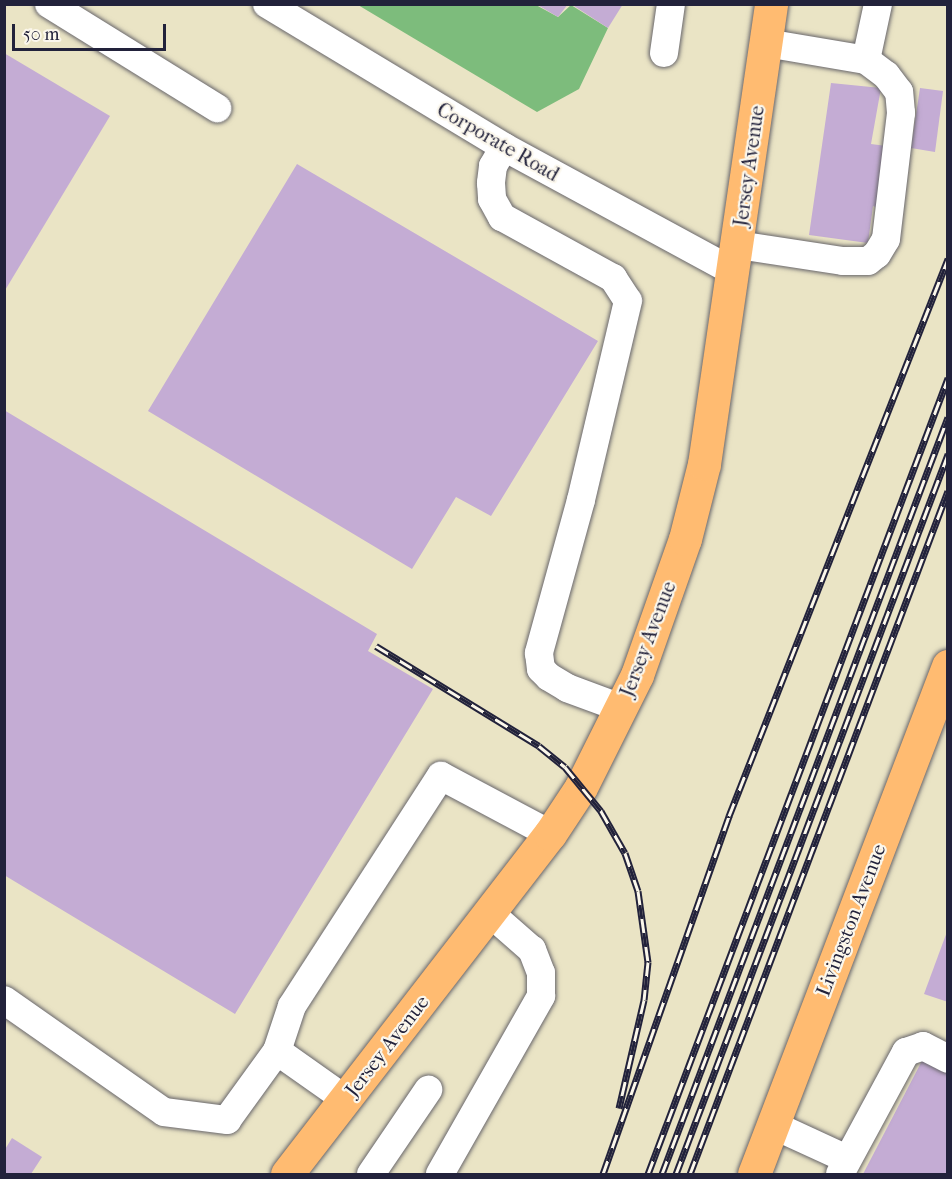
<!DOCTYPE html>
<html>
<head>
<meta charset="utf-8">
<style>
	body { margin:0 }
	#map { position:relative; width:952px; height:1179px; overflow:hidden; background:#eae4c5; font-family:"IM FELL French Canon",serif }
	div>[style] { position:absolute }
	.forest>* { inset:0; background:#7dbc7c }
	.building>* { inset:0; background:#c4acd4 }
	.roads { filter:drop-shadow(0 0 2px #68666b) drop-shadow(0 0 2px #68666b) }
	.minor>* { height:28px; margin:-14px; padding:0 14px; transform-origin:14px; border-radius:14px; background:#fff }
	.major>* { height:33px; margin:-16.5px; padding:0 16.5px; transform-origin:16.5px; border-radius:16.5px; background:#ffbb71 }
	.rail>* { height:7px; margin-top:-3.5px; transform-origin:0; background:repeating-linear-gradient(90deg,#fbf7ec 0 14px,#22223b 0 28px); box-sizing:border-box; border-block:2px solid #22223b }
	span { translate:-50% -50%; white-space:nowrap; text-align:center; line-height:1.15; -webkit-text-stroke:4.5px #fbf7ec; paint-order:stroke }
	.street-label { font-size:20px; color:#22223b }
	.frame { position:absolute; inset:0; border:6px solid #22223b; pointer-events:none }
	.scale { position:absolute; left:12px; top:24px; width:154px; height:27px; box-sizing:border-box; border:3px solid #22223b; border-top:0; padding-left:8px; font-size:18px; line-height:21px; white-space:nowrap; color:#22223b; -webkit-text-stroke:4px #fbf7ec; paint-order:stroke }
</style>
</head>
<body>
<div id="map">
	<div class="forest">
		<i style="clip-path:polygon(358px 5px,536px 5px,558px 17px,571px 5px,608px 28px,579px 89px,537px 112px)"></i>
	</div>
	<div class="building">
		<i style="clip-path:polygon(536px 4px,568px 4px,558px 17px)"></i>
		<i style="clip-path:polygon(571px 4px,623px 4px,608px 28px)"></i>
		<i style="clip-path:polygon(4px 53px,110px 116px,4px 292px)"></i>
		<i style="clip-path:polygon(831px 83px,881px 88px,871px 144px,886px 146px,883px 210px,873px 206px,868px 243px,809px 235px)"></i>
		<i style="clip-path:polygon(920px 88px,943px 91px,935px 152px,911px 148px)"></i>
		<i style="clip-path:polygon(297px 164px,598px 341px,491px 516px,456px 497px,412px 569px,148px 411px)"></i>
		<i style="clip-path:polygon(4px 410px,377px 634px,368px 651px,433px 689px,235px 1014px,4px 875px)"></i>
		<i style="clip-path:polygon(948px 929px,948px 1002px,924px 994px)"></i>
		<i style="clip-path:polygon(925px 1055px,948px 1067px,948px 1174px,863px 1174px)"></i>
		<i style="clip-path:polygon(12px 1138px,42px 1157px,31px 1174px,4px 1174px,4px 1151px)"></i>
	</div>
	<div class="roads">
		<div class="minor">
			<i style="left:49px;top:4px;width:198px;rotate:31.8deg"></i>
			<i style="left:267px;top:4px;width:277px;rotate:31.1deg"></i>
			<i style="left:504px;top:147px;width:262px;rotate:28.5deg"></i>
			<i style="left:766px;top:43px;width:101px;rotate:9.6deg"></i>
			<i style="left:866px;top:60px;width:57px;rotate:-77.9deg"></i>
			<i style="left:664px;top:53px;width:49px;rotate:-81.9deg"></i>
			<i style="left:504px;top:147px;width:22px;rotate:120deg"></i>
			<i style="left:493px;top:166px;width:17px;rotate:97deg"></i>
			<i style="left:491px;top:183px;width:16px;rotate:86deg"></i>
			<i style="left:492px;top:199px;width:21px;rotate:61deg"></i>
			<i style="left:502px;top:217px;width:127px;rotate:28.8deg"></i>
			<i style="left:613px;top:278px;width:27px;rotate:57deg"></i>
			<i style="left:628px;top:301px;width:204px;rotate:103.3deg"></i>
			<i style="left:581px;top:500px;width:159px;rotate:105.4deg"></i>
			<i style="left:539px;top:653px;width:16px;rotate:83deg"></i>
			<i style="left:541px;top:669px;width:11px;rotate:45deg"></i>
			<i style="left:549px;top:677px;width:21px;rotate:31deg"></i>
			<i style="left:567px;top:688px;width:58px;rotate:20.3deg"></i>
			<i style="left:738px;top:245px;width:106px;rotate:8.7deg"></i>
			<i style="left:843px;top:261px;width:25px"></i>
			<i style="left:868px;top:261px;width:11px;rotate:-38deg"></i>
			<i style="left:877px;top:254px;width:17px;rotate:-59deg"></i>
			<i style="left:886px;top:239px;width:127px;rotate:-83.2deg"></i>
			<i style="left:901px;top:113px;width:21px;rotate:-95deg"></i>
			<i style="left:899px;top:92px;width:21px;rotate:-127deg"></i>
			<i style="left:886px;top:75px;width:25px;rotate:-143deg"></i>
			<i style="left:4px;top:1000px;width:195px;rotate:35deg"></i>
			<i style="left:164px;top:1112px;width:64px;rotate:7.2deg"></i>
			<i style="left:227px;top:1120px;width:85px;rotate:-54.1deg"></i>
			<i style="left:277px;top:1051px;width:83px;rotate:35.2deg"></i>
			<i style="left:277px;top:1051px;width:47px;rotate:-71.6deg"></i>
			<i style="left:292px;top:1006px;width:274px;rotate:-57.1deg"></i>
			<i style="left:441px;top:776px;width:123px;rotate:28deg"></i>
			<i style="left:773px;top:1125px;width:81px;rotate:24.7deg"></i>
			<i style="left:371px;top:1174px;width:102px;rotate:-55.8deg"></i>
			<i style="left:440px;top:1174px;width:205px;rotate:-60.4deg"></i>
			<i style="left:541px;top:996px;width:23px;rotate:-90deg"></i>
			<i style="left:541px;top:973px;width:25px;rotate:-111deg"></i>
			<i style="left:532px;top:950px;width:55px;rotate:-138.7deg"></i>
			<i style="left:840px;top:1174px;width:139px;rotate:-61.6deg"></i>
			<i style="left:906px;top:1052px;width:18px;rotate:-19deg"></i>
			<i style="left:923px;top:1046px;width:28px;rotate:27deg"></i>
		</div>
		<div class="major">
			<i style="left:287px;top:1174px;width:430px;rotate:-52.3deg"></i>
			<i style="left:550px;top:834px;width:56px;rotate:-56.6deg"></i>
			<i style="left:581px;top:787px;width:125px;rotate:-63.4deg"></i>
			<i style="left:637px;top:675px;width:144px;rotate:-70.6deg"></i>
			<i style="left:685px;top:539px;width:77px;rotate:-75.8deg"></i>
			<i style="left:704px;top:464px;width:465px;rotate:-81.7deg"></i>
			<i style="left:754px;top:1174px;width:544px;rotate:-69.1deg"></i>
		</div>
	</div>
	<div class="rail">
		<i style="left:376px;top:646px;width:191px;rotate:31.5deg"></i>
		<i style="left:539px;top:746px;width:33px;rotate:39deg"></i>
		<i style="left:565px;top:767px;width:57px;rotate:50.7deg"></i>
		<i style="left:601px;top:811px;width:48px;rotate:60.3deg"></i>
		<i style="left:625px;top:853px;width:40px;rotate:71.1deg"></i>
		<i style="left:638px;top:891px;width:72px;rotate:82deg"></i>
		<i style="left:648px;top:962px;width:38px;rotate:96deg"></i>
		<i style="left:644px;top:1000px;width:111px;rotate:103deg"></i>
		<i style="left:603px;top:1174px;width:380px;rotate:-70.6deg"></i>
		<i style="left:729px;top:816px;width:599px;rotate:-68.54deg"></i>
		<i style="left:648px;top:1174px;width:851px;rotate:-69.35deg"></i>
		<i style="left:662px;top:1174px;width:809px;rotate:-69.3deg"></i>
		<i style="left:676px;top:1174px;width:770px;rotate:-69.3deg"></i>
		<i style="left:690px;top:1174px;width:730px;rotate:-69.31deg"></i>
	</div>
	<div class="street-label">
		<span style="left:498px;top:142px;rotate:30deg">Corporate Road</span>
		<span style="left:749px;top:166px;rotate:-82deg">Jersey Avenue</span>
		<span style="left:648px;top:639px;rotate:-69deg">Jersey Avenue</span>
		<span style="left:851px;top:920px;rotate:-69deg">Livingston Avenue</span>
		<span style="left:387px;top:1046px;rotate:-52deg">Jersey Avenue</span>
	</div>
	<div class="frame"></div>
	<div class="scale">50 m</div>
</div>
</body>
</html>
